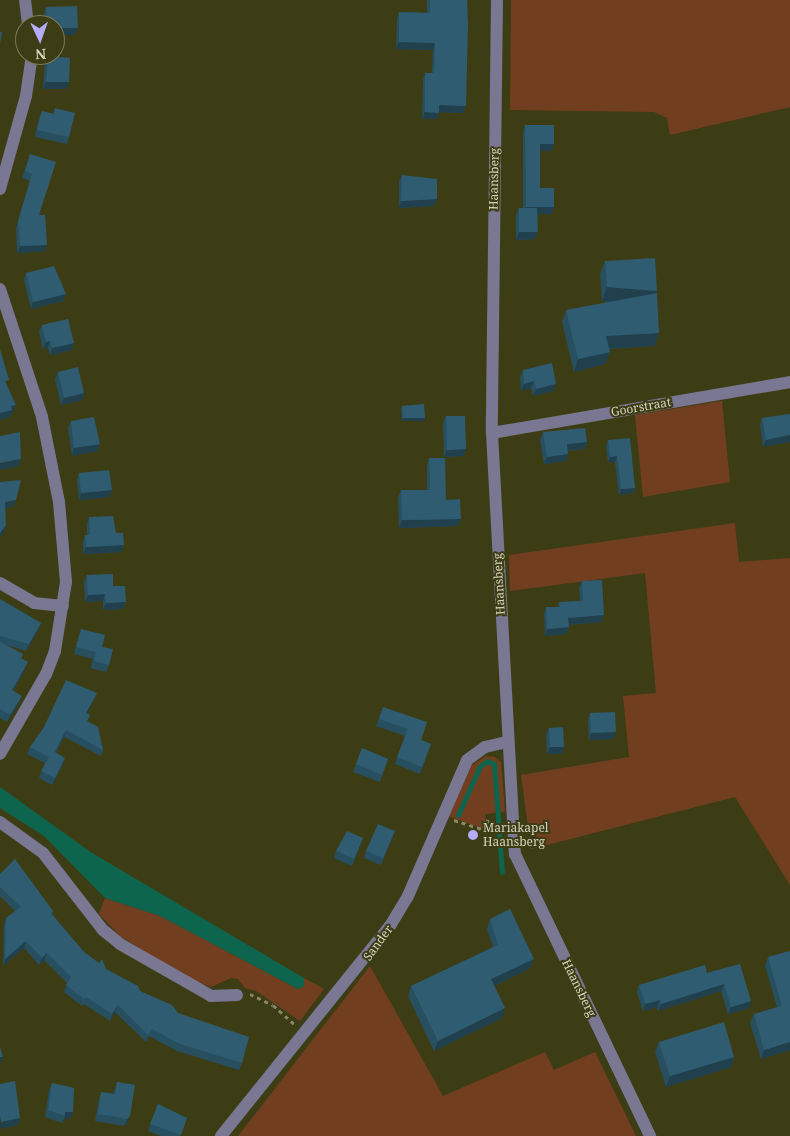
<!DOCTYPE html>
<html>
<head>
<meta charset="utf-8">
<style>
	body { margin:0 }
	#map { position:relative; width:790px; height:1136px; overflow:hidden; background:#3d3d15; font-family:"Noto Serif",serif }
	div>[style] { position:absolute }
	.green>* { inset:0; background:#723e20 }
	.water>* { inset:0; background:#0e654d }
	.stream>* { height:5px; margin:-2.5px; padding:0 2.5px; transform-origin:2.5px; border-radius:2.5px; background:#0e654d }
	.path>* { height:3px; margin-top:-1.5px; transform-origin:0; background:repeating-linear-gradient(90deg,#878768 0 4px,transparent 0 8px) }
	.minor>* { height:12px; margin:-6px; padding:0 6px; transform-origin:6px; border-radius:6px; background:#797791 }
	.wall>* { inset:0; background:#284f60 }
	.shaded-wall>* { inset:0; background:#21404e }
	.building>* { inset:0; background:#2f5c70 }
	.dots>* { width:14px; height:14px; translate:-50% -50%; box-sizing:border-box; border:2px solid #3d3d15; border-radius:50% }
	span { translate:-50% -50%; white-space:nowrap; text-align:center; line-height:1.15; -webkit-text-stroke:4px #3d3d15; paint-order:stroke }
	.street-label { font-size:12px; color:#d4d5bf }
	.poi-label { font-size:12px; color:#d4d5bf }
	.left { translate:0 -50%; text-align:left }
	.north { position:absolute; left:15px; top:15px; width:50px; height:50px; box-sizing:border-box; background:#3d3d15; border:1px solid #797a59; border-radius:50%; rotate:177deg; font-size:14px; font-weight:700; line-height:20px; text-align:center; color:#d4d5bf }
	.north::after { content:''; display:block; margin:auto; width:18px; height:22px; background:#b5acf8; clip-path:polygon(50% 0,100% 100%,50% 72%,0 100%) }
</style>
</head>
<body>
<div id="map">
	<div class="green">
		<i style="clip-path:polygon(511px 0,790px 0,790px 107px,670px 135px,667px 118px,654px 112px,510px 110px)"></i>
		<i style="clip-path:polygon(722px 401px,730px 482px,643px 497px,635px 415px)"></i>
		<i style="clip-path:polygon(735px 523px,739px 562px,790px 558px,790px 885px,735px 797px,531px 849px,521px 775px,629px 757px,623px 696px,656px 693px,645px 573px,510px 591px,509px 555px)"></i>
		<i style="clip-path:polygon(486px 756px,495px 757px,501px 762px,505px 812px,485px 814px,486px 830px,448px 816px,471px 766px)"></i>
		<i style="clip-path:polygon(105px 898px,160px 916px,298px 989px,304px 986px,304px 978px,324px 989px,300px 1021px,256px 991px,245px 988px,238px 979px,231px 978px,211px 987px,190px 979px,120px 936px,99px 914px)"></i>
		<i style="clip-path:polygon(370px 966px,443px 1096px,545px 1052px,554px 1070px,595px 1052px,636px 1136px,238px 1136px)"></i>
	</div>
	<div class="water">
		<i style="clip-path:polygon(0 787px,92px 853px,304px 978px,304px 986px,298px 989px,160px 916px,105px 898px,44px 836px,0 808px)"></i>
	</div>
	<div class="stream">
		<i style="left:458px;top:815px;width:54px;rotate:-65.8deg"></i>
		<i style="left:480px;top:766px;width:9px;rotate:-32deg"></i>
		<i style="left:488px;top:761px;width:7px;rotate:27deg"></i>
		<i style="left:494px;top:764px;width:108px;rotate:85.8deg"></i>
	</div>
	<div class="path">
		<i style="left:454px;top:820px;width:35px;rotate:18deg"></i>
		<i style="left:487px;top:831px;width:15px;rotate:-86deg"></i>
		<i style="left:250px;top:994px;width:25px;rotate:26deg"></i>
		<i style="left:273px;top:1005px;width:28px;rotate:42deg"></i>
	</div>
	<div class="minor">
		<i style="left:25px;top:0;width:25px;rotate:83deg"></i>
		<i style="left:497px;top:0;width:433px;rotate:90.7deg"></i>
		<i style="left:492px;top:433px;width:422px;rotate:86.9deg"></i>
		<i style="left:515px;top:854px;width:313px;rotate:64.4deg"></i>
		<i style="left:0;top:189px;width:97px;rotate:-74.4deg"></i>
		<i style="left:26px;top:96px;width:41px;rotate:-81.7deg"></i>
		<i style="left:0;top:289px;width:135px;rotate:71.8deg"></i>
		<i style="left:42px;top:417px;width:87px;rotate:78.7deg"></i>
		<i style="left:59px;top:502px;width:80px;rotate:85deg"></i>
		<i style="left:66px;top:582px;width:70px;rotate:99.1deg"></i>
		<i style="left:55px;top:651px;width:25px;rotate:111deg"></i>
		<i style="left:46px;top:674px;width:92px;rotate:119.9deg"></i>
		<i style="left:492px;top:433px;width:302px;rotate:-9.7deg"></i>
		<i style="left:0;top:583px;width:39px;rotate:30deg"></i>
		<i style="left:34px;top:603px;width:29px;rotate:6deg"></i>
		<i style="left:0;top:822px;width:53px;rotate:35.8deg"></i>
		<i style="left:43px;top:853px;width:98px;rotate:52.1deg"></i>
		<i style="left:103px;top:930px;width:22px;rotate:39deg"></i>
		<i style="left:120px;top:944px;width:105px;rotate:29.7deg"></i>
		<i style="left:211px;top:996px;width:26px;rotate:-2deg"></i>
		<i style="left:221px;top:1136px;width:270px;rotate:-51.2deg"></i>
		<i style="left:390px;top:926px;width:35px;rotate:-59deg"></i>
		<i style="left:408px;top:896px;width:148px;rotate:-66.5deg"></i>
		<i style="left:467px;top:760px;width:22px;rotate:-36deg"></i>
		<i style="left:485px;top:747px;width:23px;rotate:-13deg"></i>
	</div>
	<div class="wall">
		<i style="clip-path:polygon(427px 0,467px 0,463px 113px,439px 112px,437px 119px,422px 119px,423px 80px,425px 73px,432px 73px,433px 50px,396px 49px,397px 19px,399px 12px,427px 13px)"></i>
		<i style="clip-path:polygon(46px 7px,75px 35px,55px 25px,44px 25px,44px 14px)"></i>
		<i style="clip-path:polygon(48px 56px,69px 82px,66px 89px,43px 89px,45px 63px)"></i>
		<i style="clip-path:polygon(55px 108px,69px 137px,67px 144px,35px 137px,39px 118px,42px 111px,53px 114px)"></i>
		<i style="clip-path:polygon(525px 125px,554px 144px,551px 151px,540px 151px,540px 188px,552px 214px,538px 214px,535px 239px,516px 240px,516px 215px,519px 208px,523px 208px,523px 132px)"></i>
		<i style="clip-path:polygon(30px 154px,45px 251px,17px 253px,16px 228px,30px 181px,22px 178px)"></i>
		<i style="clip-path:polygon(402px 175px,437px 199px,434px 206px,399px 208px,399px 182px)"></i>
		<i style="clip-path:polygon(605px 261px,657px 293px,655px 346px,609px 349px,610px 352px,605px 364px,574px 372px,562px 322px,566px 310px,610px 302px,602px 301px,600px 274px)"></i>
		<i style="clip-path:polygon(26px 273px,63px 301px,31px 309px,24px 280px)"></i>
		<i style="clip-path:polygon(42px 325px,74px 343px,72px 350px,50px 355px,48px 348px,43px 349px,39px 332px)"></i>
		<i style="clip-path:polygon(523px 370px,553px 391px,533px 396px,531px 388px,521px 391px,520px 377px)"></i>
		<i style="clip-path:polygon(58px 372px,84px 393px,82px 400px,61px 405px,55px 379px)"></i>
		<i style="clip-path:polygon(402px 406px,425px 418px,424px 421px,402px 421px,401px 409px)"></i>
		<i style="clip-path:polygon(790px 414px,763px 447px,760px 425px,762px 418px)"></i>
		<i style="clip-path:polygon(446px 416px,464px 456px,444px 457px,443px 423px)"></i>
		<i style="clip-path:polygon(71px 421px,100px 444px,97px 451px,72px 456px,68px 428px)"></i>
		<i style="clip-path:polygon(543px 432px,587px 442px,584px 449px,568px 451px,566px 461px,544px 464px,540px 440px)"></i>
		<i style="clip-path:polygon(608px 440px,635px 488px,633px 493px,619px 495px,615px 462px,608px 462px,606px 446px)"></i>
		<i style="clip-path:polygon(429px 458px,446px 500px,458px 526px,399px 528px,398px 498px,401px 490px,427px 490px,427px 465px)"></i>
		<i style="clip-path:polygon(79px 473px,112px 490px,109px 497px,79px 500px,77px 480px)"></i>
		<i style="clip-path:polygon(89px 517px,116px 533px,121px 552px,83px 554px,83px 542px,85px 535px,87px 535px,87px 524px)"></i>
		<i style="clip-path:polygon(87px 575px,113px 586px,123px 609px,103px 610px,103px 601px,85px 602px,84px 582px)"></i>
		<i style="clip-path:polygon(582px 581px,601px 622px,568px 625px,569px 627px,566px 634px,545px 636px,544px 614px,546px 607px,558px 607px,559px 602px,580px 601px,579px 588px)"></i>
		<i style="clip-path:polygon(0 599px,41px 623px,38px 630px,26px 651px,6px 645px,23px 654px,21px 658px,25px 669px,13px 691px,19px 703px,7px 722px,0 718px)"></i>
		<i style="clip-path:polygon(81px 629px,102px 647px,109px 665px,106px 672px,91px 668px,93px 659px,74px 654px)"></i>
		<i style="clip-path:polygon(97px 693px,87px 713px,90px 715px,87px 721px,103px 750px,101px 756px,64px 737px,56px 753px,63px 764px,52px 785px,39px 778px,45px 763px,27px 754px,30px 747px)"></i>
		<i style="clip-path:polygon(383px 707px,421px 740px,431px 744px,420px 774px,395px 764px,405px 736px,376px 726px)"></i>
		<i style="clip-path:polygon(590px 713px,613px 739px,589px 740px,588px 720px)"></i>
		<i style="clip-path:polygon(549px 728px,564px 747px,562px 754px,547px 754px,546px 735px)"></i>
		<i style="clip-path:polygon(362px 748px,388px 759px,380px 782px,353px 772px)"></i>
		<i style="clip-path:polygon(395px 831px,381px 865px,364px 858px,366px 851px)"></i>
		<i style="clip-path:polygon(363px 838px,352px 866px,334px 858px,336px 851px)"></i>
		<i style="clip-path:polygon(0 874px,53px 911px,52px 915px,84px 952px,106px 969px,140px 991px,178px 1013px,242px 1063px,239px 1070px,177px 1051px,149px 1036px,146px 1042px,115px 1012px,110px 1021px,84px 1004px,82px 1006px,64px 992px,67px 983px,44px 960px,39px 965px,24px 948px,3px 966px,4px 925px,6px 918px,15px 911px,0 896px)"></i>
		<i style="clip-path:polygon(490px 919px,530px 968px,494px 986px,502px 1018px,434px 1051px,408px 996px,411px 986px,493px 947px,487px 929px)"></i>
		<i style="clip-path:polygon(790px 951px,790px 1050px,761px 1059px,750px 1023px,754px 1014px,777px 1007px,765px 966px,768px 957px)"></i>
		<i style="clip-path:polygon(740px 964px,749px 1008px,728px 1014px,721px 991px,658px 1011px,657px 1007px,643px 1011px,637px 992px,639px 985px,707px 973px)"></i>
		<i style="clip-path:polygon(659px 1042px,734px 1057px,731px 1067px,666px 1087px,655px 1052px)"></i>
		<i style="clip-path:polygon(117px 1082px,135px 1085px,127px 1123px,124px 1126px,95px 1121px,99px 1099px,101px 1092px,113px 1094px)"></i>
		<i style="clip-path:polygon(52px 1083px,70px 1119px,64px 1119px,62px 1123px,45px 1117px,49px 1090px)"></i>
		<i style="clip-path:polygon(158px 1104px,187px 1118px,180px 1136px,161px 1136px,148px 1131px)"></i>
	</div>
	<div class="shaded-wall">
		<i style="clip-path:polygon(55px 28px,78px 28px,75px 35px,55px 35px)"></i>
		<i style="clip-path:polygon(399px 42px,435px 43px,433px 50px,396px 49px)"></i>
		<i style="clip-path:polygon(46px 82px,69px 82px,66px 89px,43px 89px)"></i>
		<i style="clip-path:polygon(439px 105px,466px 106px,463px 113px,437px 112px)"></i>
		<i style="clip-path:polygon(425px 112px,439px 113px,437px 119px,422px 119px)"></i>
		<i style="clip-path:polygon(540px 144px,554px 144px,551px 151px,537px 151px)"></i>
		<i style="clip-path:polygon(437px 199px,434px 206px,399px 208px,401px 201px)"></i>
		<i style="clip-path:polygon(526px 207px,554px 207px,552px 214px,523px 214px)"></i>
		<i style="clip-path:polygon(519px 232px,538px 232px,535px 239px,516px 240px)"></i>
		<i style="clip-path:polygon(47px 245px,45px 251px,17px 253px,20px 246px)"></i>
		<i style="clip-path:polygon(607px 287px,657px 291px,652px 305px,602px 301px)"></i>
		<i style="clip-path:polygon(66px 294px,63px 301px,31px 309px,33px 302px)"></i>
		<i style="clip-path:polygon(659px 333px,655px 346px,602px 349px,606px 336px)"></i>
		<i style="clip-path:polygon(50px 341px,48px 348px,43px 349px,46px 342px)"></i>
		<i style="clip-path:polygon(74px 343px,72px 350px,50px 355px,52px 348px)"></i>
		<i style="clip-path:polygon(610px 352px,605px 364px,574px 372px,578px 359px)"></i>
		<i style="clip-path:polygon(534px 381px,531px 388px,521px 391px,524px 384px)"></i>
		<i style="clip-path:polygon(556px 384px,553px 391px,533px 396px,536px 389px)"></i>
		<i style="clip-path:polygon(84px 393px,82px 400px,61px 405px,64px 398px)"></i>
		<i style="clip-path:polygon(16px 405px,13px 412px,12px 412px,10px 417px,0 420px,0 413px,11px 406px)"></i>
		<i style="clip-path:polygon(403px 418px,425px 418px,424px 421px,402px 421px)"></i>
		<i style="clip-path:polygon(790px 435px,790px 442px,763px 447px,766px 440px)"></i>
		<i style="clip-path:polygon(587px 442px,584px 449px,564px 451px,567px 444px)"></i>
		<i style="clip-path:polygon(100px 444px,97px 451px,72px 456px,74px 448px)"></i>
		<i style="clip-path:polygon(466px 449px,464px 456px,444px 457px,447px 450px)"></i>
		<i style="clip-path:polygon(568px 454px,566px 461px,544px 464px,547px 457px)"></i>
		<i style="clip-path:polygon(617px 456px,615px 462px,608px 462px,610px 457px)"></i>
		<i style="clip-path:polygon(21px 459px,19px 466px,0 470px,0 463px)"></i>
		<i style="clip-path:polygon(635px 488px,633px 493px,619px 495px,621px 489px)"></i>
		<i style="clip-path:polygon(112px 490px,109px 497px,79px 500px,81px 493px)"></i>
		<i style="clip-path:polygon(16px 500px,13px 507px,2px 509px,5px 502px)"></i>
		<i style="clip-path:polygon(461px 519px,458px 526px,399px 528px,402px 520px)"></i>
		<i style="clip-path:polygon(6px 525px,4px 532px,0 537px,0 533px)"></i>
		<i style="clip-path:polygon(124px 545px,121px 552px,83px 554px,86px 547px)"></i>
		<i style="clip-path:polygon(105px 594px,103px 601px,85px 602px,88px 595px)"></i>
		<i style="clip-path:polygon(126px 602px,123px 609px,103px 610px,106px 603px)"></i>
		<i style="clip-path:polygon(604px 615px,601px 622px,566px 625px,568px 618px)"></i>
		<i style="clip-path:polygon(41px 623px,38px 630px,26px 651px,29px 644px)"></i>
		<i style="clip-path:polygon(569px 627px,566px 634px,545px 636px,547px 629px)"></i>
		<i style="clip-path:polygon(28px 662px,25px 669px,9px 697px,12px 690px)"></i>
		<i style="clip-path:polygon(97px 693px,94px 699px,84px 720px,86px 713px)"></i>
		<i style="clip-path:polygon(22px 696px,19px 703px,7px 722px,10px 715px)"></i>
		<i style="clip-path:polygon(66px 730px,64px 737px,52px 759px,55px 752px)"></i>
		<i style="clip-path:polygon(616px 732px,613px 739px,589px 740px,591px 733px)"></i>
		<i style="clip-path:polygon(550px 747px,564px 747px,562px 754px,547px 754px)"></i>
		<i style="clip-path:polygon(65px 758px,63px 764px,52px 785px,55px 778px)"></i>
		<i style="clip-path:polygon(26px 941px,24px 948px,3px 966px,5px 959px)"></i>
		<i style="clip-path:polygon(47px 953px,44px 960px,39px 965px,42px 958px)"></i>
		<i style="clip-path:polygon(534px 959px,530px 968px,488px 989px,491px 979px)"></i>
		<i style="clip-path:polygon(724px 984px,721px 991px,658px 1011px,661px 1004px)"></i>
		<i style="clip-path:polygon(660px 1000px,657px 1007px,643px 1011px,645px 1004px)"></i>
		<i style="clip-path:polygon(751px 1001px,749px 1008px,728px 1014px,731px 1007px)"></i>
		<i style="clip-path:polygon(118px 1005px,115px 1012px,110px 1021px,112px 1014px)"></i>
		<i style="clip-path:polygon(505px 1008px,502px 1018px,434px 1051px,438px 1041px)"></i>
		<i style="clip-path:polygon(790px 1042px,790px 1050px,761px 1059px,764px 1050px)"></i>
		<i style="clip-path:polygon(0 1057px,3px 1057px,0 1064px)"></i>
		<i style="clip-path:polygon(734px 1057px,731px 1067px,666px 1087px,670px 1076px)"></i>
		<i style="clip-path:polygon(65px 1112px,73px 1112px,70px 1119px,64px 1119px)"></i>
		<i style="clip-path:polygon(130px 1116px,127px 1123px,124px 1126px,127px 1119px)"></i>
		<i style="clip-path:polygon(20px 1118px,18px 1125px,0 1129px,1px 1122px)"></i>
	</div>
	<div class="building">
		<i style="clip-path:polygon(430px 0,467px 0,468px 24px,466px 106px,439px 105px,439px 113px,425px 112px,425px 73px,434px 73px,435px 43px,399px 42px,399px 12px,430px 13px)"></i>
		<i style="clip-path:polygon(77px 6px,78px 28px,55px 28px,55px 25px,47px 25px,46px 7px)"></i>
		<i style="clip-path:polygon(0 32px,2px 32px,0 44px)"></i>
		<i style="clip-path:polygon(48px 56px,70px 58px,69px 82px,46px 82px)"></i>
		<i style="clip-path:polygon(55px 108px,75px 113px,69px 137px,37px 130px,42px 111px,54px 114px)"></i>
		<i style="clip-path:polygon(525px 125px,554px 125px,554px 144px,540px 144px,540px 188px,554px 188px,554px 207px,526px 207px)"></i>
		<i style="clip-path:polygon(30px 154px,56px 162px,39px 215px,45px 215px,47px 245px,20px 246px,18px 221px,32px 174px,25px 171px)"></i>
		<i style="clip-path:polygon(402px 175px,437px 179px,437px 199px,401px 201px)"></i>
		<i style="clip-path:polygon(519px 208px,537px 208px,538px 232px,519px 232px)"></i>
		<i style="clip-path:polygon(655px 258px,657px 291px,607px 287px,605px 261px)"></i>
		<i style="clip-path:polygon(54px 266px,66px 294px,33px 302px,26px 273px)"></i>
		<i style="clip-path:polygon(657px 293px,659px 333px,606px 336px,610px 352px,578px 359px,566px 310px)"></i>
		<i style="clip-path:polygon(68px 319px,74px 343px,52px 348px,50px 341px,46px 342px,42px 325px)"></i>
		<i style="clip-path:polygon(0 349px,9px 380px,5px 381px,16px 405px,11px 406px,12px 410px,0 413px)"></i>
		<i style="clip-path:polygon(552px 363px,556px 384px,536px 389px,534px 381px,524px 384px,523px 370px)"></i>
		<i style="clip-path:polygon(78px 367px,84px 393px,64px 398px,58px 372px)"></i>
		<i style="clip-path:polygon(424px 404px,425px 418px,403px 418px,402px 406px)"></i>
		<i style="clip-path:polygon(790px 414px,790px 435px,766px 440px,762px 418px)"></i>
		<i style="clip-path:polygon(446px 416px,465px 416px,466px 449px,447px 450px)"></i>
		<i style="clip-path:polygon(94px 417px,100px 444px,74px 448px,71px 421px)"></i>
		<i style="clip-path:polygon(585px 428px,587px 442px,567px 444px,568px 454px,547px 457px,543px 432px)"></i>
		<i style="clip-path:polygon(20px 432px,21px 459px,0 463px,0 436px)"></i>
		<i style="clip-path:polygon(630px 438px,635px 488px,621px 489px,617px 456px,610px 457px,608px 440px)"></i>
		<i style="clip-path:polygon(429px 458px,445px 458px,446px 500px,460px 499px,461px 519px,402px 520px,401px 490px,430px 490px)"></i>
		<i style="clip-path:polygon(109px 470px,112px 490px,81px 493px,79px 473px)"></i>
		<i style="clip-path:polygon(21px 480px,16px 500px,5px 502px,6px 525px,0 533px,0 482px)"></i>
		<i style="clip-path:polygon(113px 516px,116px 533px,123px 533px,124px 545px,86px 547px,85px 535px,90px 535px,89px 517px)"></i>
		<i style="clip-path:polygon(113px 574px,113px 586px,125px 586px,126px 602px,106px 603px,105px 594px,88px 595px,87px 575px)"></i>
		<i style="clip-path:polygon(602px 580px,604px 615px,568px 618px,569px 627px,547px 629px,546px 607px,560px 607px,559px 602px,583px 601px,582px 581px)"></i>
		<i style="clip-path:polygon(0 599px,41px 623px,29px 644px,0 636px)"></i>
		<i style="clip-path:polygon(81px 629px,105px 635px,102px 647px,113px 649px,109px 665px,94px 661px,96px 652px,76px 647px)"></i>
		<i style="clip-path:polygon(0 642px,23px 654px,21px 658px,28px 662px,12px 690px,22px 696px,10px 715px,0 709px)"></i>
		<i style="clip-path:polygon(66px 680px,97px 693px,86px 713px,90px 715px,87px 721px,98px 727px,103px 750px,66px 730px,55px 752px,65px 758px,55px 778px,41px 771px,49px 757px,30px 747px,44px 727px)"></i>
		<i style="clip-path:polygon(383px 707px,427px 722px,421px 740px,431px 744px,422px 767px,397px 757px,408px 729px,379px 719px)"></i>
		<i style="clip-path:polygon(615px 712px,616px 732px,591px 733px,590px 713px)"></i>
		<i style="clip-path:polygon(563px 727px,564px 747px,550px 747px,549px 728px)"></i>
		<i style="clip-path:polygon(362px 748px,388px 759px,382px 775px,356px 764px)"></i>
		<i style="clip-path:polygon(378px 824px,395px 831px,383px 858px,366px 851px)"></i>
		<i style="clip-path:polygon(347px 831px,363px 838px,354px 859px,336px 851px)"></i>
		<i style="clip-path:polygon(15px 859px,53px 911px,51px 913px,84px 952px,99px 963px,102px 959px,106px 969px,138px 986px,140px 991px,172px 1005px,178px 1013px,249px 1037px,242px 1063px,180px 1044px,152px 1029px,148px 1035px,118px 1005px,112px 1014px,86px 997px,84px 999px,66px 985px,71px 977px,47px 953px,42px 958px,26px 941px,5px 959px,6px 918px,21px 907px,0 887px,0 874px)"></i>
		<i style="clip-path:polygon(510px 909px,534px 959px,491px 979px,505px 1008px,438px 1041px,411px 986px,498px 945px,490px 919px)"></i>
		<i style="clip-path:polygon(790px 951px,790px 1042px,764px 1050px,754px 1014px,782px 1006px,768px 957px)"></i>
		<i style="clip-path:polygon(740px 964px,751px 1001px,731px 1007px,724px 984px,661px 1004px,660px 1000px,645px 1004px,639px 985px,705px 965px,707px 973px)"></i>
		<i style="clip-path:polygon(724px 1022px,734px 1057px,670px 1076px,659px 1042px)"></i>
		<i style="clip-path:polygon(0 1047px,3px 1057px,0 1057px)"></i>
		<i style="clip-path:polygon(15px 1081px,20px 1118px,1px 1122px,0 1116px,0 1084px)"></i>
		<i style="clip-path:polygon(117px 1082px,135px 1085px,130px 1116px,127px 1119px,98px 1114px,101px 1092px,115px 1094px)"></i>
		<i style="clip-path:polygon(52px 1083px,74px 1088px,73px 1112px,65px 1112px,65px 1116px,48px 1110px)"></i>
		<i style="clip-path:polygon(158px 1104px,187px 1118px,181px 1135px,150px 1124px)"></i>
	</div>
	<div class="dots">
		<i style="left:473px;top:835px;background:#b5acf8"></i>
	</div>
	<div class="street-label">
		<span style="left:494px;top:179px;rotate:-89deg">Haansberg</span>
		<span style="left:641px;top:407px;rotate:-10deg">Goorstraat</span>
		<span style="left:499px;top:584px;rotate:-93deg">Haansberg</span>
		<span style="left:378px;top:943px;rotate:-54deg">Sander</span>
		<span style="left:579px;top:988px;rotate:64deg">Haansberg</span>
	</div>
	<div class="poi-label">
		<span class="left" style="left:483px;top:835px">Mariakapel<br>Haansberg</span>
	</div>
	<div class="north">N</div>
</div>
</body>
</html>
